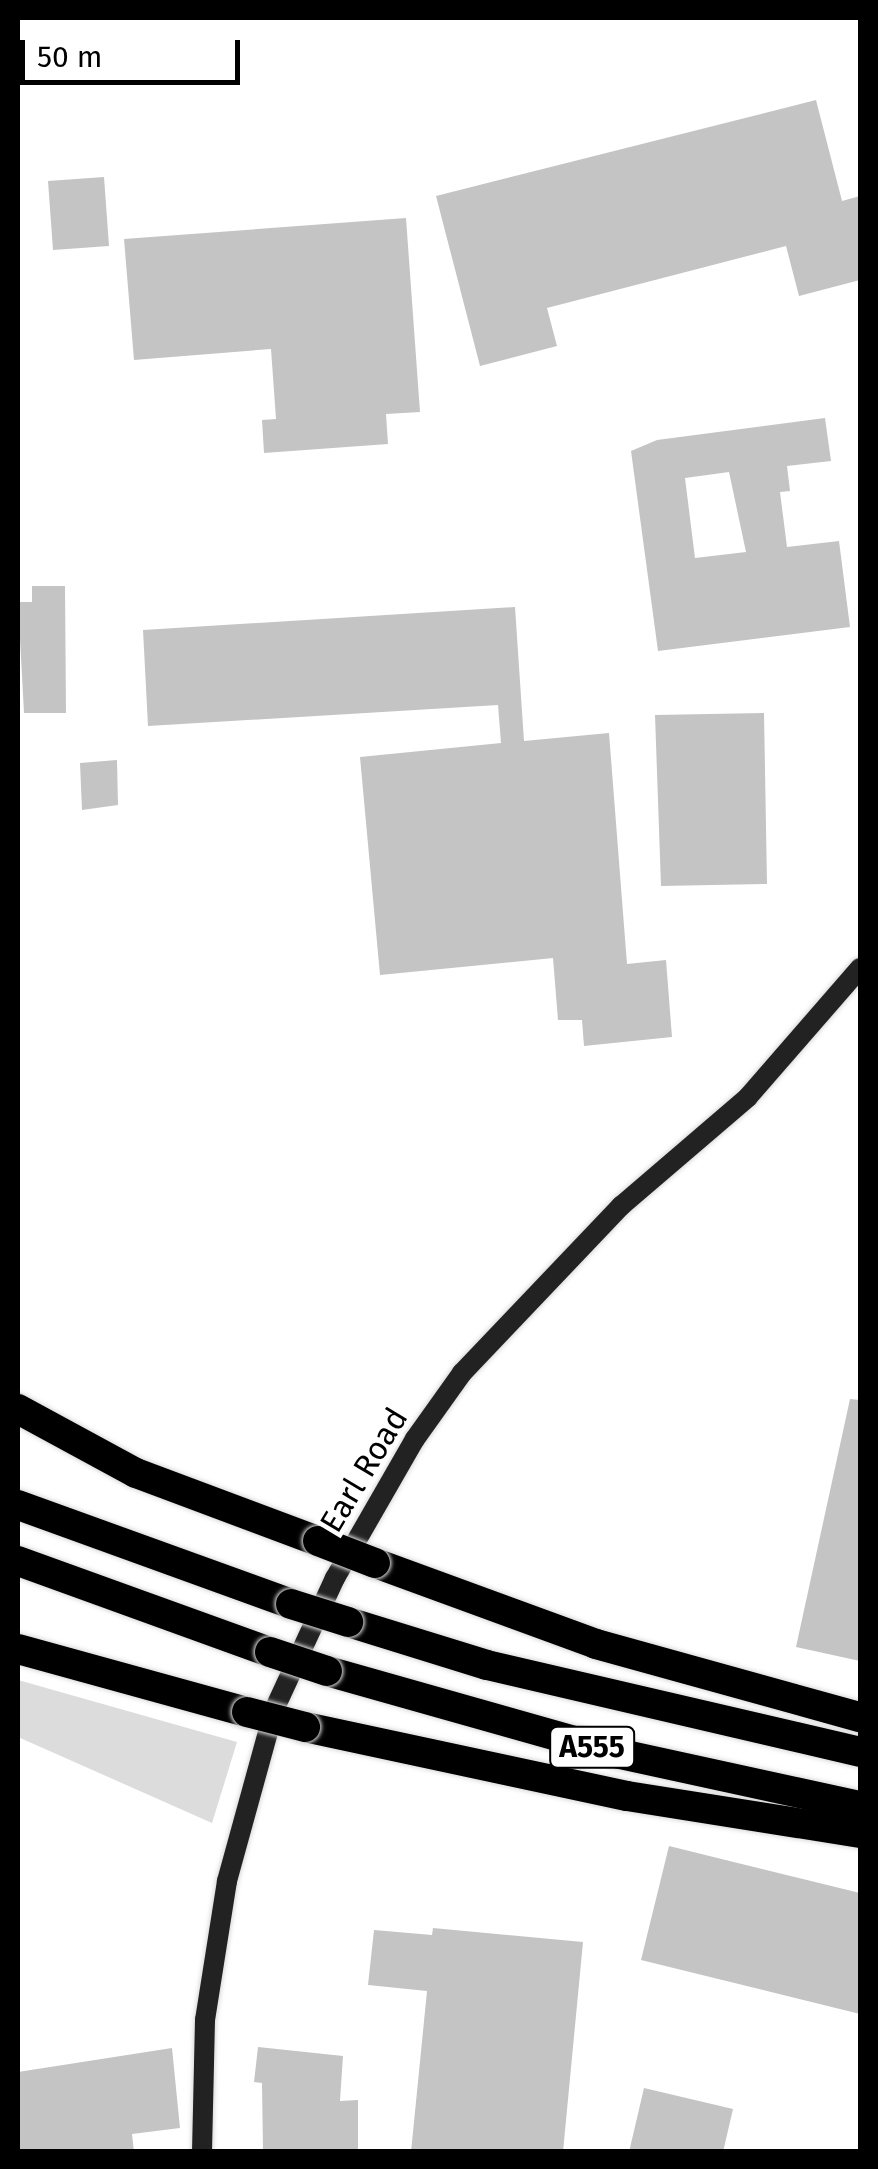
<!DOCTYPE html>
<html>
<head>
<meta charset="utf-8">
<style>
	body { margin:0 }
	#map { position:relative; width:878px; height:2169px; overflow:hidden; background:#fff; font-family:"Fira Sans",sans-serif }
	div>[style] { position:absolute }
	.green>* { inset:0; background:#dcdcdc }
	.building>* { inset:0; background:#c4c4c4 }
	.roads { filter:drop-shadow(0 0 2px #dbdbdb) drop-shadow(0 0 2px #dbdbdb) }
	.secondary>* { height:20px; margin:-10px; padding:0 10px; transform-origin:10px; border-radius:10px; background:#222 }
	.highway>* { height:30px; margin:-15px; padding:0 15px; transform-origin:15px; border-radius:15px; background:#000 }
	.bridges { filter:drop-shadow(0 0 2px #dbdbdb) drop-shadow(0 0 2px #dbdbdb) }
	.highway-bridge>* { height:30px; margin:-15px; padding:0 15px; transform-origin:15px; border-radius:15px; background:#000 }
	span { translate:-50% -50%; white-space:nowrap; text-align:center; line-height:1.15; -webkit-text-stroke:9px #fff; paint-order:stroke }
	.shield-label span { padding:2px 8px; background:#fff; border:2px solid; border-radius:8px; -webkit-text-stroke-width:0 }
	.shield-label { font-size:30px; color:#000; font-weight:700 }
	.street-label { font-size:32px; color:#000 }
	.frame { position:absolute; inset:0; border:20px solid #000; pointer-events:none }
	.scale { position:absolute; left:20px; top:40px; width:220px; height:45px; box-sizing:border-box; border:5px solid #000; border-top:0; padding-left:12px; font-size:30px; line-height:35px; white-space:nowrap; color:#000; -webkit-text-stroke:8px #fff; paint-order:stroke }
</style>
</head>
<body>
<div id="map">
	<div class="green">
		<i style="clip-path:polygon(18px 1680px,237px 1742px,212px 1823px,18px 1737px)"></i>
	</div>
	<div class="building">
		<i style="clip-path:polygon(816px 100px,842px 201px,860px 196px,860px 280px,799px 296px,786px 246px,547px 308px,557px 346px,480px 366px,436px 196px)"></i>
		<i style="clip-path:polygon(104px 177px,109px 246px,53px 250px,48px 181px)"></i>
		<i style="clip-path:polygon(406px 218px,420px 412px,386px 414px,388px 444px,264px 453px,262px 420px,276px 419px,271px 349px,134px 360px,124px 239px)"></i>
		<i style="clip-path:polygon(evenodd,825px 418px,831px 461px,787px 466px,790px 491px,780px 492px,787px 547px,839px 541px,850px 627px,658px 651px,631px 451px,657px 440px,825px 418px,729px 472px,746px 552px,695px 558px,685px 478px,729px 472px)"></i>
		<i style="clip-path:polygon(32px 586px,65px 586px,66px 713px,24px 713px,18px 602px,32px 602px)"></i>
		<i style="clip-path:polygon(515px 607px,524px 741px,609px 733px,627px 964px,666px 960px,672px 1037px,584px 1046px,582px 1020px,558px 1020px,553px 958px,380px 975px,360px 757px,501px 743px,498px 705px,148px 726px,143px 630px)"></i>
		<i style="clip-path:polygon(764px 713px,767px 884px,661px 886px,655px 715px)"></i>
		<i style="clip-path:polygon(117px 760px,118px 805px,82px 810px,80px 763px)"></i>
		<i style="clip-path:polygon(850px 1399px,860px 1400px,860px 1661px,796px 1647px)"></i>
		<i style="clip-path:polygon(669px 1846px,860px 1893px,860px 2014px,641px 1960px)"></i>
		<i style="clip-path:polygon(433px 1928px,583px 1942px,563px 2152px,411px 2152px,427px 1991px,368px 1985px,374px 1930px,432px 1935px)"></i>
		<i style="clip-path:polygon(258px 2047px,343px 2056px,340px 2101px,358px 2100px,358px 2152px,263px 2152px,262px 2083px,254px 2082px)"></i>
		<i style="clip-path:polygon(172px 2048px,180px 2128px,132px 2134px,134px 2152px,18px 2152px,18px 2072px)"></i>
		<i style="clip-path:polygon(644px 2088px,733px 2109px,723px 2152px,629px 2152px)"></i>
	</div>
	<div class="roads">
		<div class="secondary">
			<i style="left:202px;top:2152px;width:132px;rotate:-88.7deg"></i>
			<i style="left:205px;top:2020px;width:141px;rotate:-81deg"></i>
			<i style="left:227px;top:1881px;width:177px;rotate:-74.6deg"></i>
			<i style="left:274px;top:1710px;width:145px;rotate:-65.2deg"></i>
			<i style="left:335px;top:1578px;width:160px;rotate:-60.1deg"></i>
			<i style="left:415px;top:1439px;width:81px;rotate:-54.5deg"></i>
			<i style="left:462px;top:1373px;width:231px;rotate:-46.4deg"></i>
			<i style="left:621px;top:1206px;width:167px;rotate:-40.6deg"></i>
			<i style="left:748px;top:1097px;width:171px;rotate:-49deg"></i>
		</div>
		<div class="highway">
			<i style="left:18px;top:1409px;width:134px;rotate:28.5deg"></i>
			<i style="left:136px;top:1473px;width:194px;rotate:20.5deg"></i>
			<i style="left:18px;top:1505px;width:290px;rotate:19.9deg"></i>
			<i style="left:18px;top:1561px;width:268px;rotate:19.9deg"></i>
			<i style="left:375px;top:1563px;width:235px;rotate:20.1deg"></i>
			<i style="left:596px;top:1644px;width:274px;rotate:15.5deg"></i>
			<i style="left:348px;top:1622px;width:145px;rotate:17.2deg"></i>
			<i style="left:487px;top:1665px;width:383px;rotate:13.1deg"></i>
			<i style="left:18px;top:1649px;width:238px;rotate:15.4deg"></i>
			<i style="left:327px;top:1671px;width:300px;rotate:15.8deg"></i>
			<i style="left:616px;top:1753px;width:250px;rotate:12.3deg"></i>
			<i style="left:305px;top:1727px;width:329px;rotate:12.1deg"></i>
			<i style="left:627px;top:1796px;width:236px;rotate:9deg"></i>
		</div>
	</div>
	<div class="bridges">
		<div class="highway-bridge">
			<i style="left:318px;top:1541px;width:61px;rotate:21.1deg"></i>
			<i style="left:291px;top:1604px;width:60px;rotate:17.5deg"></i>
			<i style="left:270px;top:1652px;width:60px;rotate:18.4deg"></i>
			<i style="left:247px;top:1712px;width:60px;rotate:14.5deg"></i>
		</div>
	</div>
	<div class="shield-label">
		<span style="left:592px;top:1747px">A555</span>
	</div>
	<div class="street-label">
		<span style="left:364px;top:1470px;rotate:-59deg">Earl Road</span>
	</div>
	<div class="frame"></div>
	<div class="scale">50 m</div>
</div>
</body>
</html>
